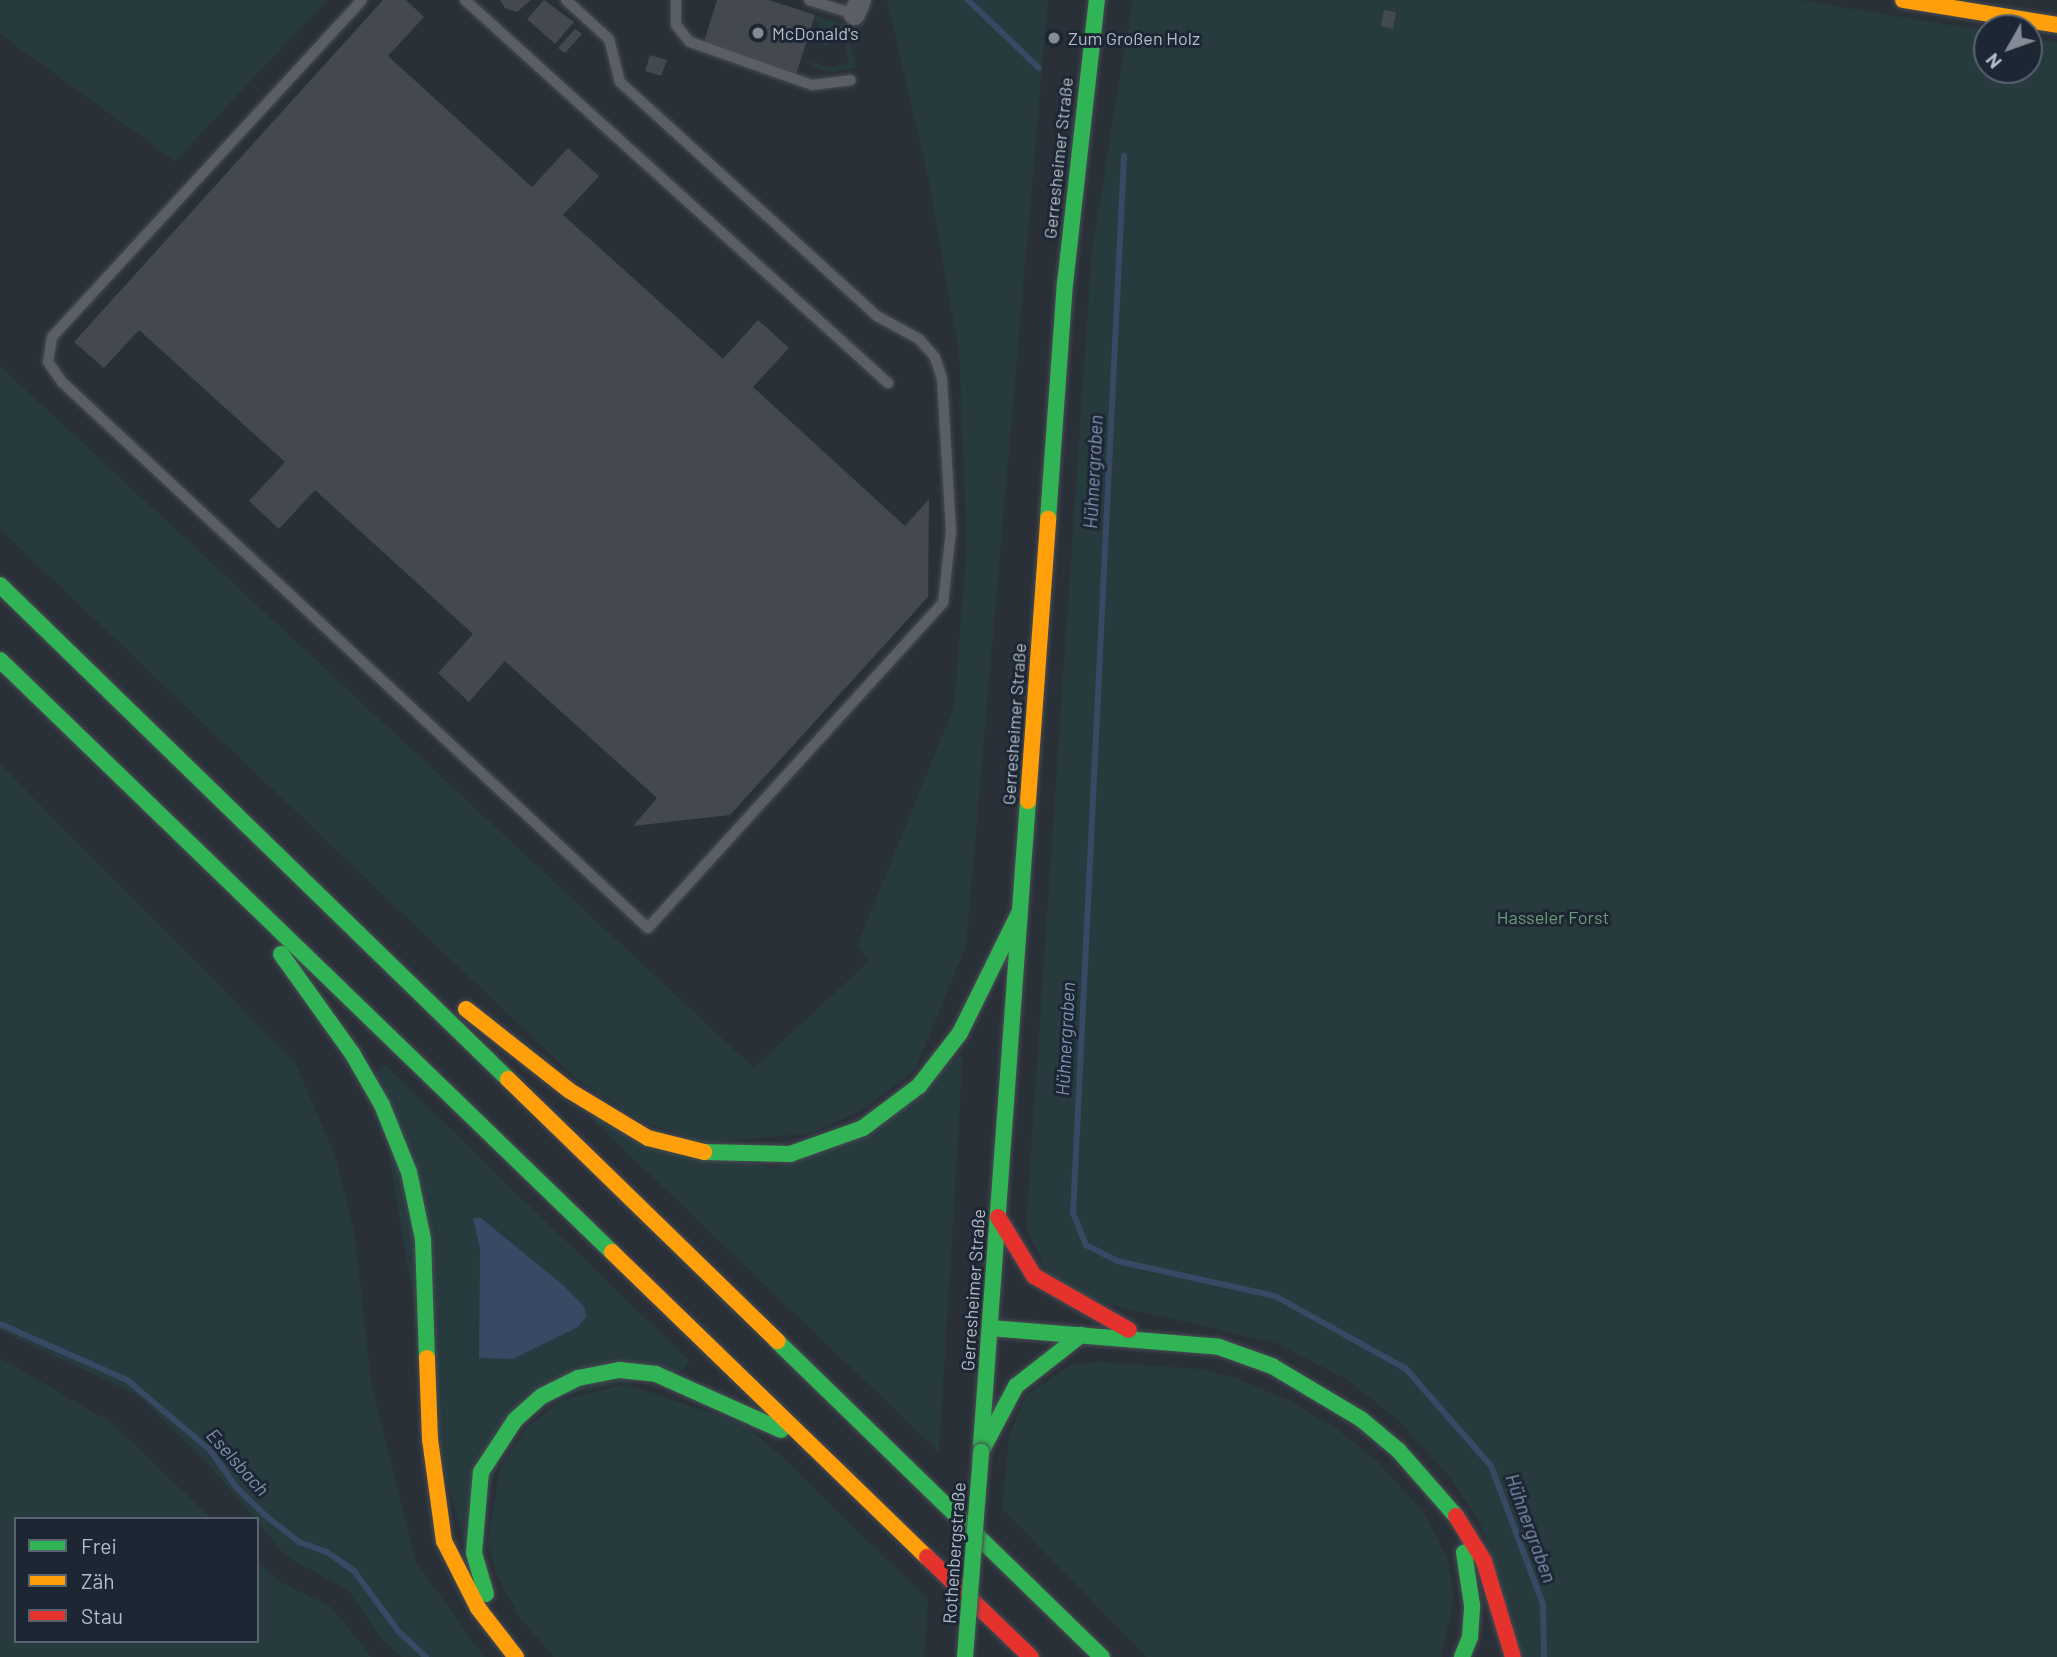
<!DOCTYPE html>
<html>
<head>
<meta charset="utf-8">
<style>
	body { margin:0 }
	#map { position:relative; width:2057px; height:1657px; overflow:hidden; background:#2a3038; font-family:Barlow,sans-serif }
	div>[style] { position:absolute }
	.green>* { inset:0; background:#273a3e }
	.water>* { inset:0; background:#384963 }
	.stream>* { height:6px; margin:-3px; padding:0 3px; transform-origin:3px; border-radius:3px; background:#384963 }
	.building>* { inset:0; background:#444950 }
	.roads { filter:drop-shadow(0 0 2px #484c53) drop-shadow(0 0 2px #484c53) }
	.lane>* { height:10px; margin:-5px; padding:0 5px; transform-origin:5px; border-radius:5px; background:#5a5e66 }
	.street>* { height:21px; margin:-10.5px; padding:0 10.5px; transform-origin:10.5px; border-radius:10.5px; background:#5a5e66 }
	.fast>* { height:16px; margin:-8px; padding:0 8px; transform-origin:8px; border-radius:8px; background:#30b455 }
	.slow>* { height:16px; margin:-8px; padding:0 8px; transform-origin:8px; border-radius:8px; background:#ff9f0a }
	.jam>* { height:16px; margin:-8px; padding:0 8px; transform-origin:8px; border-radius:8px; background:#e5322d }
	.bridges { filter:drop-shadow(0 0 2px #484c53) drop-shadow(0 0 2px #484c53) }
	.fast-bridge>* { height:16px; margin:-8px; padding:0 8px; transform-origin:8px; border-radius:8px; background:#30b455 }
	.dots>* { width:19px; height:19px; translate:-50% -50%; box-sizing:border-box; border:4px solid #1d2633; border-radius:50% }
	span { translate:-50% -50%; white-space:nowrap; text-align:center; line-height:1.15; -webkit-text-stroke:6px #1d2633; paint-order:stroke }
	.poi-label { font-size:18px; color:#b4bcc9 }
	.left { translate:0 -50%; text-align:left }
	.street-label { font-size:18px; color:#b4bcc9 }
	.park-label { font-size:18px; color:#6b9a76 }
	.water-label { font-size:19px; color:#7c92b1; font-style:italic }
	.legend { position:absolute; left:14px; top:1517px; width:245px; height:126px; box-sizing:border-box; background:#1d2633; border:2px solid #59626f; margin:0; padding:9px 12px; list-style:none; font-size:21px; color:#b4bcc9 }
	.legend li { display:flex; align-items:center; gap:14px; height:35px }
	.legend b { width:35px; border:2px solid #59626f }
	.north { position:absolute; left:1973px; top:14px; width:70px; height:70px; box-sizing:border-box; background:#1d2633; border:2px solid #59626f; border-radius:50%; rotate:230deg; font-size:19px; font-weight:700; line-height:28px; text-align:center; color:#b4bcc9 }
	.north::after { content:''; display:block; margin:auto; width:24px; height:32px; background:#848b96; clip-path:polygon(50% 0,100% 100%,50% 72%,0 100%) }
</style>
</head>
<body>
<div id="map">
	<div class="green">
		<i style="clip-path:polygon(0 0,327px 0,175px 161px,0 34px)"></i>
		<i style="clip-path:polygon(887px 0,1048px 0,966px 946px,915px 1070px,864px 1109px,813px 1133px,705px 1143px,640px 1121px,574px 1077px,0 529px,0 366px,754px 1068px,869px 961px,857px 946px,954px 707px,967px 546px,959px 353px,929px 181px)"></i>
		<i style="clip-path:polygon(1133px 0,1800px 0,1987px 31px,1987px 70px,2029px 70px,2029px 38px,2057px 43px,2057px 1657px,1521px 1657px,1481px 1525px,1452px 1479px,1397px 1419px,1346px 1379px,1276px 1343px,1103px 1303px,1052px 1281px,1026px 1228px,1092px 248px)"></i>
		<i style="clip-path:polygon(815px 15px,845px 24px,856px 67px,832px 72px,809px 66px,811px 62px,829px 67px,848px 64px,844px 35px,832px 32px,828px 46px,814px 42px,820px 23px,813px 21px)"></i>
		<i style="clip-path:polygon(0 764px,295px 1062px,334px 1153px,354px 1230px,371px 1381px,416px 1562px,484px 1657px,402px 1657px,382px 1639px,348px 1590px,286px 1556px,206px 1461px,136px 1394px,0 1331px)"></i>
		<i style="clip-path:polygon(963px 1054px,939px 1452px,587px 1114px,775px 1169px)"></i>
		<i style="clip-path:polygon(385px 1065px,689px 1361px,683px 1371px,520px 1404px,467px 1552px,437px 1446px,376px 1073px)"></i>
		<i style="clip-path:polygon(0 1358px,112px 1423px,212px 1519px,16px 1519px,16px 1641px,257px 1641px,257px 1561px,280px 1582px,330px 1606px,372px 1657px,0 1657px)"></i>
		<i style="clip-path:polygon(1101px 1362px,1200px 1369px,1235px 1378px,1293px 1402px,1338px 1430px,1378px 1462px,1424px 1513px,1447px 1558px,1454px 1598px,1441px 1657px,1147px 1657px,1002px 1509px,1009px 1438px,1025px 1396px,1071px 1365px)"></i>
		<i style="clip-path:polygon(626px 1384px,744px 1424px,781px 1456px,928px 1600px,924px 1657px,554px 1657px,521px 1619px,498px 1578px,487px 1544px,501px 1465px,526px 1428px,561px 1400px)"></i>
	</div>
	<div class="water">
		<i style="clip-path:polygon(473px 1218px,481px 1218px,564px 1286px,584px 1306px,586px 1317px,578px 1327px,513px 1359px,479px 1358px,480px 1249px)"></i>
	</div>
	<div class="stream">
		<i style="left:968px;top:0;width:98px;rotate:43.8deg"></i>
		<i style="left:1124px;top:156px;width:1058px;rotate:92.76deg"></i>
		<i style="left:1073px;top:1213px;width:35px;rotate:68deg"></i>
		<i style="left:1086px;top:1245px;width:35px;rotate:27deg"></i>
		<i style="left:1117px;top:1261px;width:162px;rotate:12.5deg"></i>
		<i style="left:1275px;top:1296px;width:150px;rotate:29.1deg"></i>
		<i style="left:1406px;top:1369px;width:129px;rotate:48.8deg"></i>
		<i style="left:1491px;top:1466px;width:147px;rotate:69.4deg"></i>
		<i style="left:1543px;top:1604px;width:53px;rotate:88.9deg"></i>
		<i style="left:0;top:1324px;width:139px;rotate:23.8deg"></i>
		<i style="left:127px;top:1380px;width:109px;rotate:40.1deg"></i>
		<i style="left:210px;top:1450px;width:47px;rotate:54.6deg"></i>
		<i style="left:237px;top:1488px;width:40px;rotate:44deg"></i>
		<i style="left:266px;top:1516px;width:42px;rotate:38.2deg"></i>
		<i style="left:299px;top:1542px;width:30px;rotate:20deg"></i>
		<i style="left:327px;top:1552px;width:33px;rotate:35deg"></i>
		<i style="left:354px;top:1571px;width:76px;rotate:53.6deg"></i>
		<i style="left:399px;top:1632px;width:37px;rotate:43deg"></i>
	</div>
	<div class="building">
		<i style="clip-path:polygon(383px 0,406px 0,424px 17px,388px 56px,532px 187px,568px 148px,599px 176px,563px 215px,723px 359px,758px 320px,789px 348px,753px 387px,905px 526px,929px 499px,928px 597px,730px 815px,633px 826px,657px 798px,505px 661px,469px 702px,438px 673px,473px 634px,315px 490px,279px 529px,249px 501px,285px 462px,139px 330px,104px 368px,74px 342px)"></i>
		<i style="clip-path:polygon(500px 0,531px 0,517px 12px,505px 8px)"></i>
		<i style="clip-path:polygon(544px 0,574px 22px,555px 44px,527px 19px)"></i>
		<i style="clip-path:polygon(717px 0,769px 0,815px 15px,796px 75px,703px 45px)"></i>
		<i style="clip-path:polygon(1384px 10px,1396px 12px,1393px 29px,1381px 26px)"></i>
		<i style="clip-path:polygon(575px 29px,582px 34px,565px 53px,558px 48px)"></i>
		<i style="clip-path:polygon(650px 55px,667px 60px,661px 76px,645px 71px)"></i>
	</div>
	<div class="roads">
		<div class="lane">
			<i style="left:362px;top:0;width:458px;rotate:132.6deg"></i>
			<i style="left:52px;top:337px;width:25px;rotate:99deg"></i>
			<i style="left:48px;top:362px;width:24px;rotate:55deg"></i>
			<i style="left:62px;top:382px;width:801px;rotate:42.98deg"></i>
			<i style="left:648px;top:928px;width:439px;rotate:-47.8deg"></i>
			<i style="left:943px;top:603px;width:72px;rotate:-83.7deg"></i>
			<i style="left:951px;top:531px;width:152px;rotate:-93.4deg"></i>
			<i style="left:942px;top:379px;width:23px;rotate:-108deg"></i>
			<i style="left:935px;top:357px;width:24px;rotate:-132deg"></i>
			<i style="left:919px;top:339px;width:48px;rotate:-151.3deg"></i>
			<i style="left:877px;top:316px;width:348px;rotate:-137.7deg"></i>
			<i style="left:620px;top:82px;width:44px;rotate:-104.3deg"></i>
			<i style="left:609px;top:39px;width:58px;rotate:-137.8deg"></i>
			<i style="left:465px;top:0;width:571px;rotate:42.16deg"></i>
			<i style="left:676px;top:0;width:25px;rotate:90deg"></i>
			<i style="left:676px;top:25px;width:22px;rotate:51deg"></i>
			<i style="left:690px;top:42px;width:129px;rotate:19.4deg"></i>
			<i style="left:812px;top:85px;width:39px;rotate:-7deg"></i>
			<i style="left:809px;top:0;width:47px;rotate:17.3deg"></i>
		</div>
		<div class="street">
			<i style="left:854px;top:14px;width:15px;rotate:-67deg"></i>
		</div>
		<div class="fast">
			<i style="left:1048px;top:519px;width:236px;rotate:-85.9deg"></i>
			<i style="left:1065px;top:284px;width:286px;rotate:-83.6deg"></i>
			<i style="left:0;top:585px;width:709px;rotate:44.2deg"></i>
			<i style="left:0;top:660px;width:851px;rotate:44.05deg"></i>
			<i style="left:281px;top:954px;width:122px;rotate:54.4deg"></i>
			<i style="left:352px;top:1053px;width:60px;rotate:60deg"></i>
			<i style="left:382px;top:1105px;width:72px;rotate:68.1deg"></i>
			<i style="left:409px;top:1172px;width:68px;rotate:78.2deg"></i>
			<i style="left:423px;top:1239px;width:119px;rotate:88.1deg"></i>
			<i style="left:704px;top:1152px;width:86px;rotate:1.3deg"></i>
			<i style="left:790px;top:1154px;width:77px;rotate:-19.6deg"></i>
			<i style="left:863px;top:1128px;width:70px;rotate:-36.9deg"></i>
			<i style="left:919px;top:1086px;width:67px;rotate:-52.3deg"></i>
			<i style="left:960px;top:1033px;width:136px;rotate:-63.8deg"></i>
			<i style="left:990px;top:1328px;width:230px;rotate:4.7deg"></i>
			<i style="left:1219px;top:1347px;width:56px;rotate:19.7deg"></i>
			<i style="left:1272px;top:1366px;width:104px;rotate:30.8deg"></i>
			<i style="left:1361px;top:1419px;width:50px;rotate:40.1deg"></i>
			<i style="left:1399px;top:1451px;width:86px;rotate:48.8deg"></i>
			<i style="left:777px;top:1341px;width:453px;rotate:44.2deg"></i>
			<i style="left:981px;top:1445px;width:646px;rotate:-85.83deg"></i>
			<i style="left:981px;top:1452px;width:75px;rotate:-62.1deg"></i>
			<i style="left:1016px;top:1386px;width:83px;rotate:-38.1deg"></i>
			<i style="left:486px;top:1594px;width:43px;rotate:-106.3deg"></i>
			<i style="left:474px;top:1553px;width:81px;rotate:-85.1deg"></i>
			<i style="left:481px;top:1472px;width:62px;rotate:-56.8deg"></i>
			<i style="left:515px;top:1420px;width:36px;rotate:-42deg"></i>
			<i style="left:542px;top:1396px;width:40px;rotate:-26.6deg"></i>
			<i style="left:578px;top:1378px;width:42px;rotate:-11deg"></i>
			<i style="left:619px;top:1370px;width:37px;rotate:6deg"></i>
			<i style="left:656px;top:1374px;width:137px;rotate:24.1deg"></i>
			<i style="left:1462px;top:1657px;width:22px;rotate:-68deg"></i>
			<i style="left:1470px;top:1637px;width:32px;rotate:-86deg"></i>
			<i style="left:1472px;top:1605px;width:53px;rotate:-98.7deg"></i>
		</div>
		<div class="slow">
			<i style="left:1903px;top:0;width:156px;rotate:9.2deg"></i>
			<i style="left:1028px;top:801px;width:283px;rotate:-85.9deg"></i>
			<i style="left:466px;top:1009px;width:132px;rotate:38.3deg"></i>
			<i style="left:570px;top:1091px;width:91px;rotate:31.1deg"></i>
			<i style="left:648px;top:1138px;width:58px;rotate:14deg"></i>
			<i style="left:508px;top:1079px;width:376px;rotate:44.2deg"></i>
			<i style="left:612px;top:1252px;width:438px;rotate:44.1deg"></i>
			<i style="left:427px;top:1358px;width:81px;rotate:87.9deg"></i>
			<i style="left:430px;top:1439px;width:103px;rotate:82.2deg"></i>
			<i style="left:444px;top:1541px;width:75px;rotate:63.1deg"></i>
			<i style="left:478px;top:1608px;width:62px;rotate:52.2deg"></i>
		</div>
		<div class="jam">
			<i style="left:998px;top:1217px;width:69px;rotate:58.6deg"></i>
			<i style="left:1034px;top:1276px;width:109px;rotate:29.6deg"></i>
			<i style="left:1456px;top:1516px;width:53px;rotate:58.1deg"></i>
			<i style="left:1484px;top:1561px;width:100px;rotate:73.2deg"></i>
			<i style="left:927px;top:1557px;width:144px;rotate:43.9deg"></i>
		</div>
	</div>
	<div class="bridges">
		<div class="fast-bridge">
			<i style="left:965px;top:1657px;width:206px;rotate:-85.5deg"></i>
		</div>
	</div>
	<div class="dots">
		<i style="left:758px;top:33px;background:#848b96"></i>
		<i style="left:1054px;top:38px;background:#848b96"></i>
	</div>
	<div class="poi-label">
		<span class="left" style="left:772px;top:33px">McDonald's</span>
		<span class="left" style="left:1068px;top:38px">Zum Großen Holz</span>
	</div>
	<div class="street-label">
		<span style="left:1058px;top:158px;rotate:-84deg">Gerresheimer Straße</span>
		<span style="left:1014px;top:724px;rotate:-86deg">Gerresheimer Straße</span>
		<span style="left:973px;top:1290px;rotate:-86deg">Gerresheimer Straße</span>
		<span style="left:954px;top:1553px;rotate:-86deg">Rothenbergstraße</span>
	</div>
	<div class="park-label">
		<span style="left:1553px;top:917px">Hasseler Forst</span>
	</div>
	<div class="water-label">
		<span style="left:1093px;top:472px;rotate:-87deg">Hühnergraben</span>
		<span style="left:1065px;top:1039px;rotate:-87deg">Hühnergraben</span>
		<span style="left:238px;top:1462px;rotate:48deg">Eselsbach</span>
		<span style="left:1531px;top:1528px;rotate:70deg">Hühnergraben</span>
	</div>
	<ul class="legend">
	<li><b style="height:9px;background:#30b455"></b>Frei</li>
	<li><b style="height:9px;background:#ff9f0a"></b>Zäh</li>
	<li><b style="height:9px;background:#e5322d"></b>Stau</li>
	</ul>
	<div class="north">N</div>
</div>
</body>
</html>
